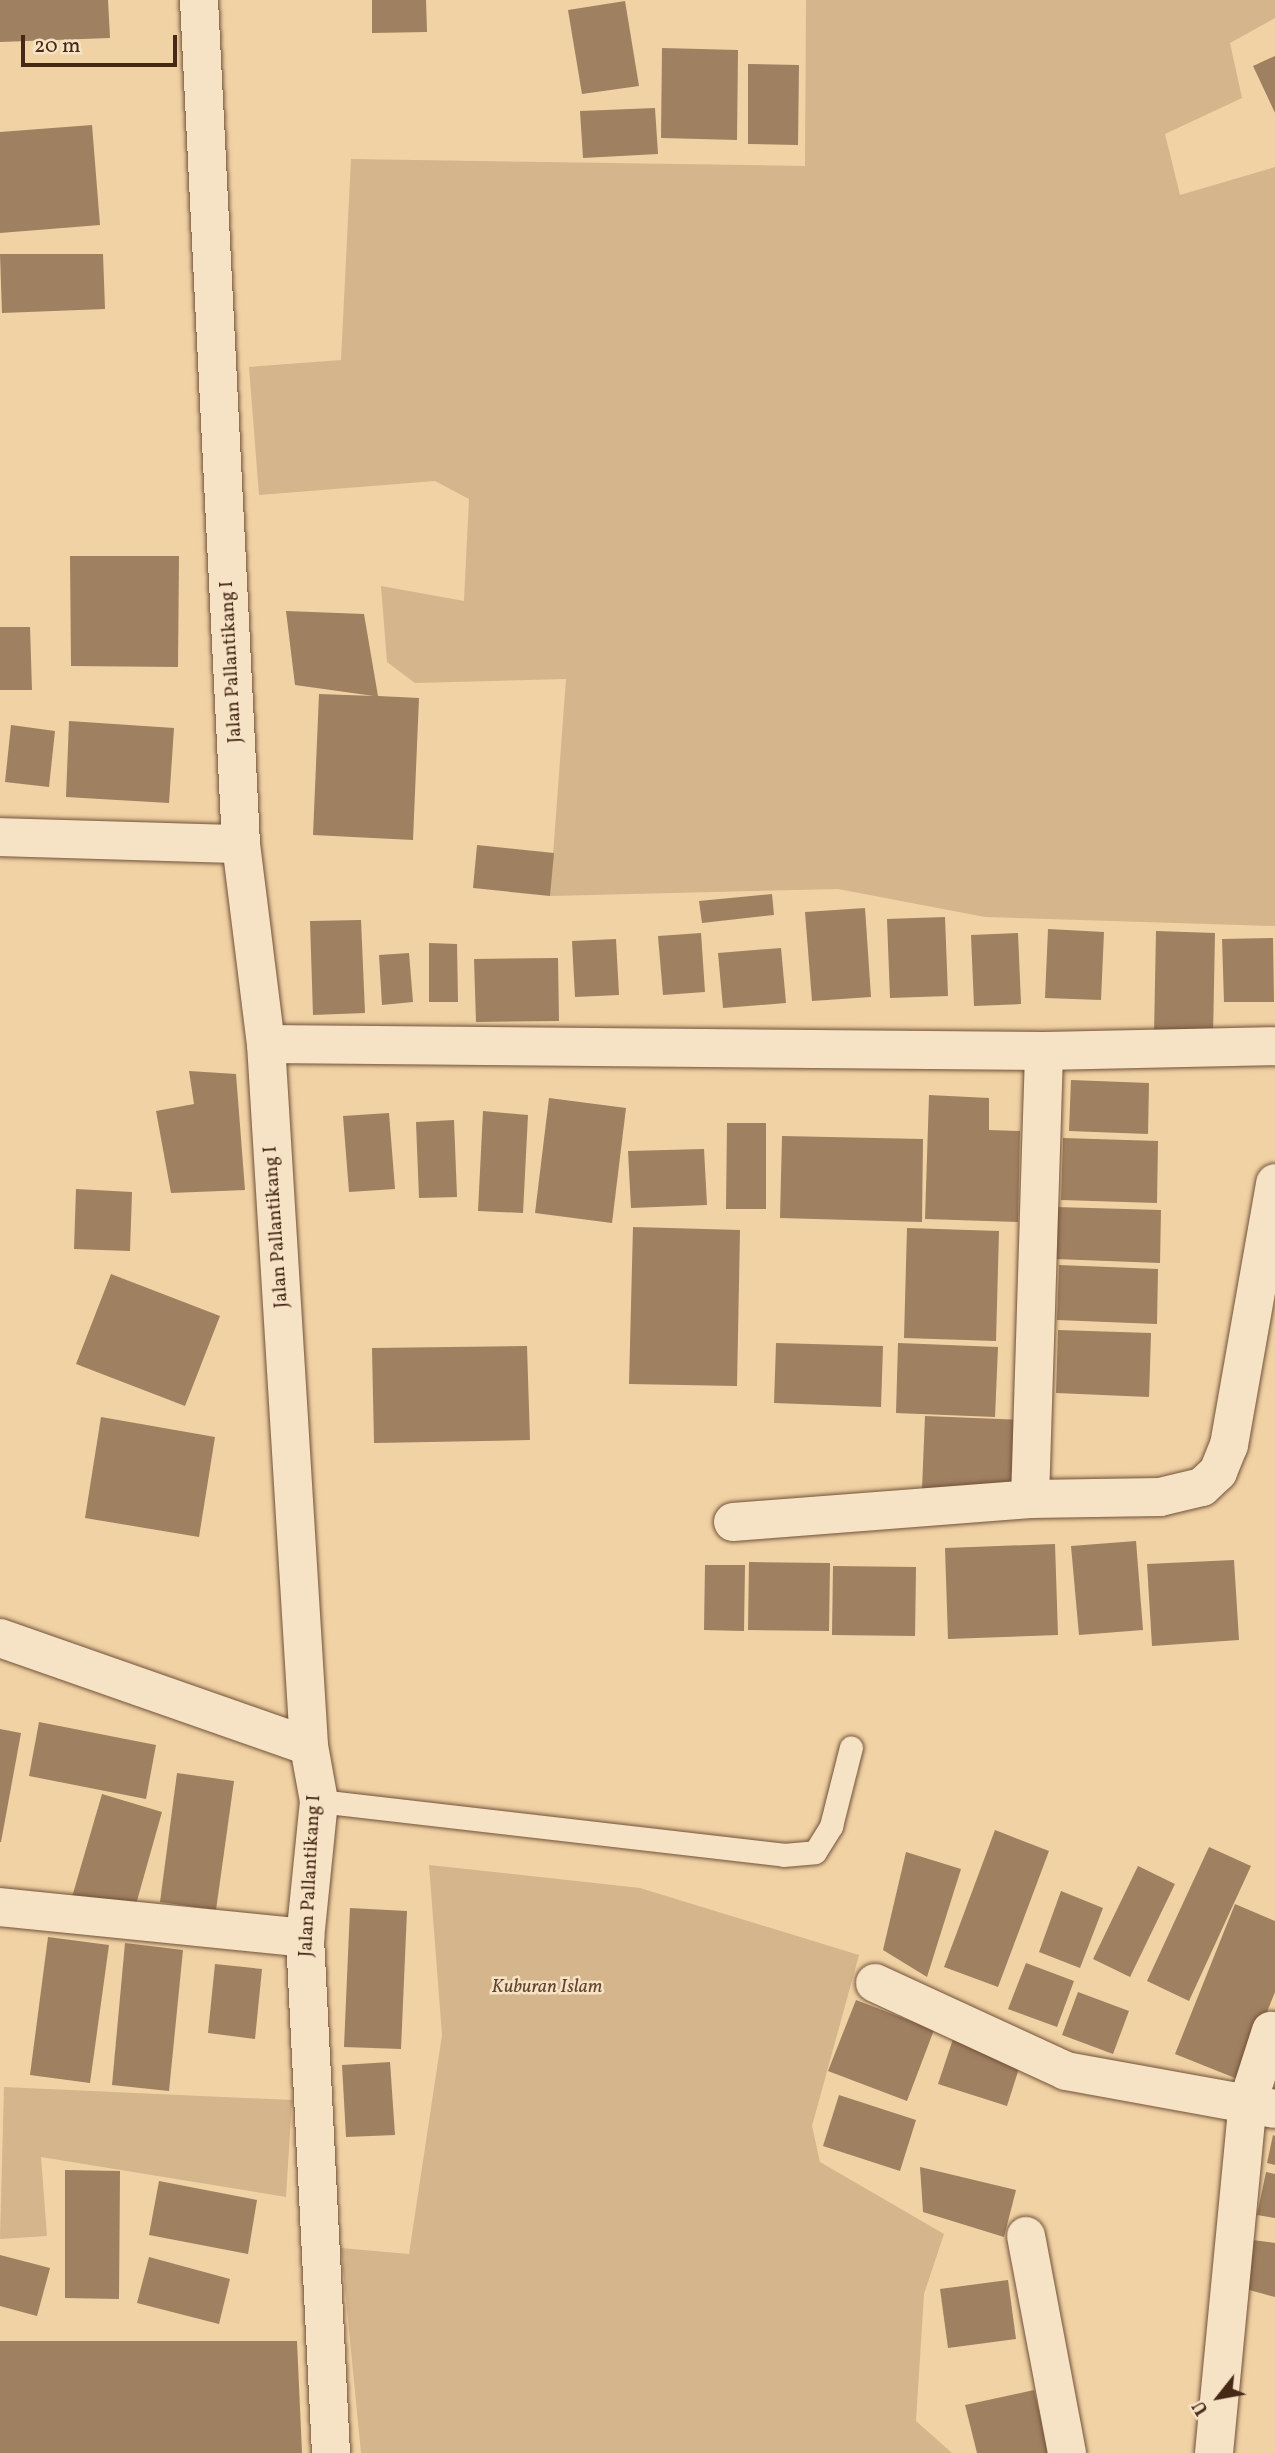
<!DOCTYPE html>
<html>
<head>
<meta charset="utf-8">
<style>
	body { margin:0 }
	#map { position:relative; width:1275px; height:2453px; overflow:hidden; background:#f1d2a4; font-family:Vollkorn,serif }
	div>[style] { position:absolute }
	.green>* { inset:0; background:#d4b58c }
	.building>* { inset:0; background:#9f8060 }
	.roads { filter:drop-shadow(0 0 2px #71523a) drop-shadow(0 0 2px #71523a) }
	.lane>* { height:23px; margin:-11.5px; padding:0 11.5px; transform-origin:11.5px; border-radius:11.5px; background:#f6e2c4 }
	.street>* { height:38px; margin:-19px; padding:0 19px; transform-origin:19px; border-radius:19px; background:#f6e2c4 }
	.secondary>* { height:38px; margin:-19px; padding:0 19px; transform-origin:19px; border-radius:19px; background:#f6e2c4 }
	span { translate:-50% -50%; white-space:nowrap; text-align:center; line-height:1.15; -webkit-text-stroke:5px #f6e2c4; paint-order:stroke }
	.street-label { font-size:19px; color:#462817 }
	.park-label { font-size:19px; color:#62442e; font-style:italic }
	.north { position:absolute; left:1184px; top:2362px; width:70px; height:70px; -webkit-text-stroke:5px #f6e2c4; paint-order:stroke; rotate:239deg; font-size:19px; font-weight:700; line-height:28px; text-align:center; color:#462817 }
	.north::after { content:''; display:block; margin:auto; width:24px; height:32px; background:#462817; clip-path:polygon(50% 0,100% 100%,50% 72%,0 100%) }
	.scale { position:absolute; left:21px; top:35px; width:156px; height:32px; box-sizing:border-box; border:4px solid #462817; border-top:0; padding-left:9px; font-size:21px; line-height:24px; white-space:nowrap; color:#462817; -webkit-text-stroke:5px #f6e2c4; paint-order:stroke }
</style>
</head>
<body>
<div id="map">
	<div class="green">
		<i style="clip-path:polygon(806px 0,1275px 0,1275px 18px,1230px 43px,1242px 98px,1165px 134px,1180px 195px,1275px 167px,1275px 926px,985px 917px,838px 889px,550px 896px,566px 679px,415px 683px,387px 662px,381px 586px,464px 601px,469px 499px,435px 481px,259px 495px,249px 367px,341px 360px,351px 159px,805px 166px)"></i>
		<i style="clip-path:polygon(429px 1865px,640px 1888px,859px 1955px,812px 2126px,820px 2162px,944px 2234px,924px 2294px,916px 2421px,952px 2453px,361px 2453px,341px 2248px,409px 2254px,442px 2035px)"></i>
		<i style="clip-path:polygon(4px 2087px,292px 2100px,286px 2197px,41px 2157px,47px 2236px,0 2239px)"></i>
	</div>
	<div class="building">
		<i style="clip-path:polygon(0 0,108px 0,110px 38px,0 42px)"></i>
		<i style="clip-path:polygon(372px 0,426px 0,427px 32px,372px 33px)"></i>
		<i style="clip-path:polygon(625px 1px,639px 86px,582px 94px,568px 10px)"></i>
		<i style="clip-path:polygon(662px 48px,738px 50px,737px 140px,661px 138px)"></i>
		<i style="clip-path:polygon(1275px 56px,1275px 113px,1253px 66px)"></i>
		<i style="clip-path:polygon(748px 64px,799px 65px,798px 145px,748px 144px)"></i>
		<i style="clip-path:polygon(655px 108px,658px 154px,583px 158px,580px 111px)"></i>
		<i style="clip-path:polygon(92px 125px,100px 225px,0 233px,0 132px)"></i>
		<i style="clip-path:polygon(0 254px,103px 254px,105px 309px,2px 313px)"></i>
		<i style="clip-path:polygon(70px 556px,179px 556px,178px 667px,71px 666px)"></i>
		<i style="clip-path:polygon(286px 611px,364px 614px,378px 696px,419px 698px,413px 840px,313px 835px,319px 694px,374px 696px,295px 685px)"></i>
		<i style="clip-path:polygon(0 627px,30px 627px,32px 690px,0 690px)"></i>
		<i style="clip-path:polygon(69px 721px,174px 728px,169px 803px,66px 797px)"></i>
		<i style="clip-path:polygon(11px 725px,55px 731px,49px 787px,5px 782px)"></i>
		<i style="clip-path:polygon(477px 845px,554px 853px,550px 896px,473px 888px)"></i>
		<i style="clip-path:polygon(772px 894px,774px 915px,702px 923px,699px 901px)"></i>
		<i style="clip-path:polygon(865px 908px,871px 997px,812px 1001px,805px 912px)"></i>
		<i style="clip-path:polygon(945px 917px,948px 996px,890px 998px,887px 919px)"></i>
		<i style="clip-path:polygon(361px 920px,365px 1013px,313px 1015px,310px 921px)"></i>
		<i style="clip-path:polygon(1048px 929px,1104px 932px,1101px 1000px,1045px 998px)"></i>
		<i style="clip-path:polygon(1156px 931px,1215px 933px,1213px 1037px,1154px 1035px)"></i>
		<i style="clip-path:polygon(701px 933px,705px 992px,663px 995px,658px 936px)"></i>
		<i style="clip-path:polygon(1018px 933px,1021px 1004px,974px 1006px,971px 935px)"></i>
		<i style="clip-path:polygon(1273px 938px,1274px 1002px,1224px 1002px,1222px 939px)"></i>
		<i style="clip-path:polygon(616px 939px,619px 995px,575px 997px,572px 941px)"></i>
		<i style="clip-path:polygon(429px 943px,457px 944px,458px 1002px,429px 1002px)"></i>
		<i style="clip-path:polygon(781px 948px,786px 1003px,723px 1008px,718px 953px)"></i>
		<i style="clip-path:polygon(409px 953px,413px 1002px,382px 1005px,379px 955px)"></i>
		<i style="clip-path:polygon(558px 958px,559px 1021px,476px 1022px,474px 959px)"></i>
		<i style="clip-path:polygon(189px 1071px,236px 1074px,245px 1190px,171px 1193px,156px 1111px,194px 1104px)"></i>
		<i style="clip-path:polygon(1071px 1080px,1149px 1083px,1148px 1134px,1069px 1131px)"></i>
		<i style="clip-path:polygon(929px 1095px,989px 1098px,989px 1130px,1020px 1131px,1018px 1222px,925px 1219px)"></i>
		<i style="clip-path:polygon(549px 1098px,626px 1108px,612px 1223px,535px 1213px)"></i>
		<i style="clip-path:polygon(483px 1111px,528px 1115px,523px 1213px,478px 1211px)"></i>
		<i style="clip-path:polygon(389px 1113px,395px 1189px,349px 1192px,343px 1116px)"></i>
		<i style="clip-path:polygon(454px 1120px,457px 1197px,419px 1198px,416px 1122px)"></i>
		<i style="clip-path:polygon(727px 1123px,766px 1123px,766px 1209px,726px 1209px)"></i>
		<i style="clip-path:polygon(782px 1136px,923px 1139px,922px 1222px,780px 1218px)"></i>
		<i style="clip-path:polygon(1063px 1138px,1158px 1141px,1157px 1203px,1061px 1200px)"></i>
		<i style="clip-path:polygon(704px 1149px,707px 1205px,631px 1208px,628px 1151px)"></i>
		<i style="clip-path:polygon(76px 1189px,132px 1192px,130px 1251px,74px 1249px)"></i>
		<i style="clip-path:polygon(1056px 1207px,1161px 1210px,1160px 1263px,1055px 1259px)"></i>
		<i style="clip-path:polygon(633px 1227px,740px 1230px,737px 1386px,629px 1384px)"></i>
		<i style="clip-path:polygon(907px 1228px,999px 1231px,996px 1341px,904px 1338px)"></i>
		<i style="clip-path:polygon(1059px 1265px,1158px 1269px,1157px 1324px,1057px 1320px)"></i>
		<i style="clip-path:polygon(111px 1274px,220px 1316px,185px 1406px,76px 1364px)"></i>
		<i style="clip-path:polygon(1058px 1330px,1151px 1333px,1149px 1397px,1056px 1393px)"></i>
		<i style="clip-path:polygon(776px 1343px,883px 1346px,881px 1407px,774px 1403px)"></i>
		<i style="clip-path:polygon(898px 1343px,998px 1347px,995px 1417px,896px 1413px)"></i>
		<i style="clip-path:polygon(527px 1346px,530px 1440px,374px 1443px,372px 1348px)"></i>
		<i style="clip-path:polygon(925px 1416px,1022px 1420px,1020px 1492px,922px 1489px)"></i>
		<i style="clip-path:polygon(101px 1417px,215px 1437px,199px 1537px,85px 1518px)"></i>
		<i style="clip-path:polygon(1136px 1541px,1143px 1630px,1079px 1635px,1071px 1546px)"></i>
		<i style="clip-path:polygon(1055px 1544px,1058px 1635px,948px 1639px,945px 1548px)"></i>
		<i style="clip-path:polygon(1234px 1560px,1239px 1640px,1152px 1646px,1147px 1564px)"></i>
		<i style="clip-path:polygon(749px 1562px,830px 1563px,829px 1631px,748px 1630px)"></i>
		<i style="clip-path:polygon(705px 1565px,745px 1565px,744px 1631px,704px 1630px)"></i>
		<i style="clip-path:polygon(833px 1566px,916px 1567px,915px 1636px,832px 1635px)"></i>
		<i style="clip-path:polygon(39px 1722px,156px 1745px,146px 1799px,29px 1776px)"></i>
		<i style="clip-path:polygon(0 1729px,21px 1733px,1px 1842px,0 1842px)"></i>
		<i style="clip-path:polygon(177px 1773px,234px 1781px,216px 1910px,160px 1902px)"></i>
		<i style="clip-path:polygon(102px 1794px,162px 1812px,133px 1915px,72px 1897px)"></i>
		<i style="clip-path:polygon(995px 1830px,1049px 1851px,998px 1987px,944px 1967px)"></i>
		<i style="clip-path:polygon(1209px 1847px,1251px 1866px,1189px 2001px,1147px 1981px)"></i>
		<i style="clip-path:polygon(906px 1852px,961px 1869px,927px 1977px,883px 1950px)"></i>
		<i style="clip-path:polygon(1138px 1866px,1175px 1884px,1130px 1977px,1093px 1959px)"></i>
		<i style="clip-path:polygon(1061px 1891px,1103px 1908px,1080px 1968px,1039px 1952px)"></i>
		<i style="clip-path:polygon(1235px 1904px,1275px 1921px,1275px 1992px,1240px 2080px,1175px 2054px)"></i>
		<i style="clip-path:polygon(350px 1908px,407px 1911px,401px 2049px,344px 2047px)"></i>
		<i style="clip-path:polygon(48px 1937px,109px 1945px,90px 2083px,30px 2075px)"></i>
		<i style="clip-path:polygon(125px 1943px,183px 1950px,169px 2091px,112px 2085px)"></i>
		<i style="clip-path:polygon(1026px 1963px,1074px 1981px,1057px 2027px,1008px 2009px)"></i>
		<i style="clip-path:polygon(215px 1964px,262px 1969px,255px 2039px,208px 2033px)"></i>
		<i style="clip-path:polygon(1078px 1992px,1129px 2011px,1113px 2054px,1062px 2035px)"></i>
		<i style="clip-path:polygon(856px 2000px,934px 2030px,907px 2101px,828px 2071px)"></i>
		<i style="clip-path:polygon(954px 2036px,1022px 2059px,1007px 2106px,938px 2084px)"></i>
		<i style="clip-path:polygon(390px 2062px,395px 2135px,346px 2137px,342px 2065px)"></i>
		<i style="clip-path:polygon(839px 2095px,916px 2120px,900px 2171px,823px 2146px)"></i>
		<i style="clip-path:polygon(1273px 2135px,1275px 2136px,1275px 2165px,1267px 2163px)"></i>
		<i style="clip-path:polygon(920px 2167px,1016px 2190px,1004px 2237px,923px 2212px)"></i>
		<i style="clip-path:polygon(65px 2170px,120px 2171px,119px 2299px,65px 2298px)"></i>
		<i style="clip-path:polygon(1266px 2172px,1275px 2174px,1275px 2218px,1257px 2215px)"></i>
		<i style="clip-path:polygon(159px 2181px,257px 2200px,248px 2254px,149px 2235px)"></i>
		<i style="clip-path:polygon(1245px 2239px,1275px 2243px,1275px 2297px,1242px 2288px)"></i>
		<i style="clip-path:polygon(0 2255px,50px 2268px,37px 2316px,0 2306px)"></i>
		<i style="clip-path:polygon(149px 2257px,230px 2279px,219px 2324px,137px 2303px)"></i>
		<i style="clip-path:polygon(1008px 2280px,1016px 2339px,948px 2348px,940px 2289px)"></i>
		<i style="clip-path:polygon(0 2341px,297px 2341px,302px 2453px,0 2453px)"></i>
		<i style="clip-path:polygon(1034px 2390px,1049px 2453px,977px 2453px,965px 2405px)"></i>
	</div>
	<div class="roads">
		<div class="lane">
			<i style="left:319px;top:1801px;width:467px;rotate:6.6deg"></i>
			<i style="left:783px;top:1855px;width:32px;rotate:-5deg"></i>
			<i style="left:815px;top:1852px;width:31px;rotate:-58deg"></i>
			<i style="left:831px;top:1826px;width:81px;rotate:-75.8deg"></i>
		</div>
		<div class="street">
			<i style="left:0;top:837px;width:241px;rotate:1.7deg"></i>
			<i style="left:266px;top:1044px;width:778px;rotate:0.52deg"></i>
			<i style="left:1044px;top:1051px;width:231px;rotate:-1.2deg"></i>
			<i style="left:1030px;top:1499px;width:448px;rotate:-88.2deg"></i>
			<i style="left:733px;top:1522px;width:298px;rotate:-4.4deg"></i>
			<i style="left:1030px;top:1499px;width:130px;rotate:-0.9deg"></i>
			<i style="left:1160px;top:1497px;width:43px;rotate:-13.4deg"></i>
			<i style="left:1202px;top:1487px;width:22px;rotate:-43deg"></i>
			<i style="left:1218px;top:1472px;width:29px;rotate:-68deg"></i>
			<i style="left:1229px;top:1445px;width:266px;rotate:-80deg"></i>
			<i style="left:0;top:1638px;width:327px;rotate:19.3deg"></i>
			<i style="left:0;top:1907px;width:307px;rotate:5.8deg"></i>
			<i style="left:875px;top:1983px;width:210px;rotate:24.7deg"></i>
			<i style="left:1066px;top:2071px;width:212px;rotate:10.3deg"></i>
			<i style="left:1026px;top:2236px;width:221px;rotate:79.3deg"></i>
			<i style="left:1214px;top:2453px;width:353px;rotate:-84.5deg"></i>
			<i style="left:1248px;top:2102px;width:75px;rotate:-72.1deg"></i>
		</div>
		<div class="secondary">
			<i style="left:199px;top:0;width:845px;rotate:87.15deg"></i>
			<i style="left:241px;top:844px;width:202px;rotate:82.9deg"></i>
			<i style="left:266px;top:1044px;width:703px;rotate:86.49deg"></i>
			<i style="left:309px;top:1746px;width:56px;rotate:79.7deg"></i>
			<i style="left:319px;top:1801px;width:138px;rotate:95.8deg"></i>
			<i style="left:305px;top:1938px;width:516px;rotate:87.11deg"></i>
		</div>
	</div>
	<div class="street-label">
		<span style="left:232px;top:662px;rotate:-93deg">Jalan Pallantikang I</span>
		<span style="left:277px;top:1227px;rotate:-94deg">Jalan Pallantikang I</span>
		<span style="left:311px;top:1876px;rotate:-87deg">Jalan Pallantikang I</span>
	</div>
	<div class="park-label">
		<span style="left:547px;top:1988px">Kuburan Islam</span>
	</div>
	<div class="north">U</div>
	<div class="scale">20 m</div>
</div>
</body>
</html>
